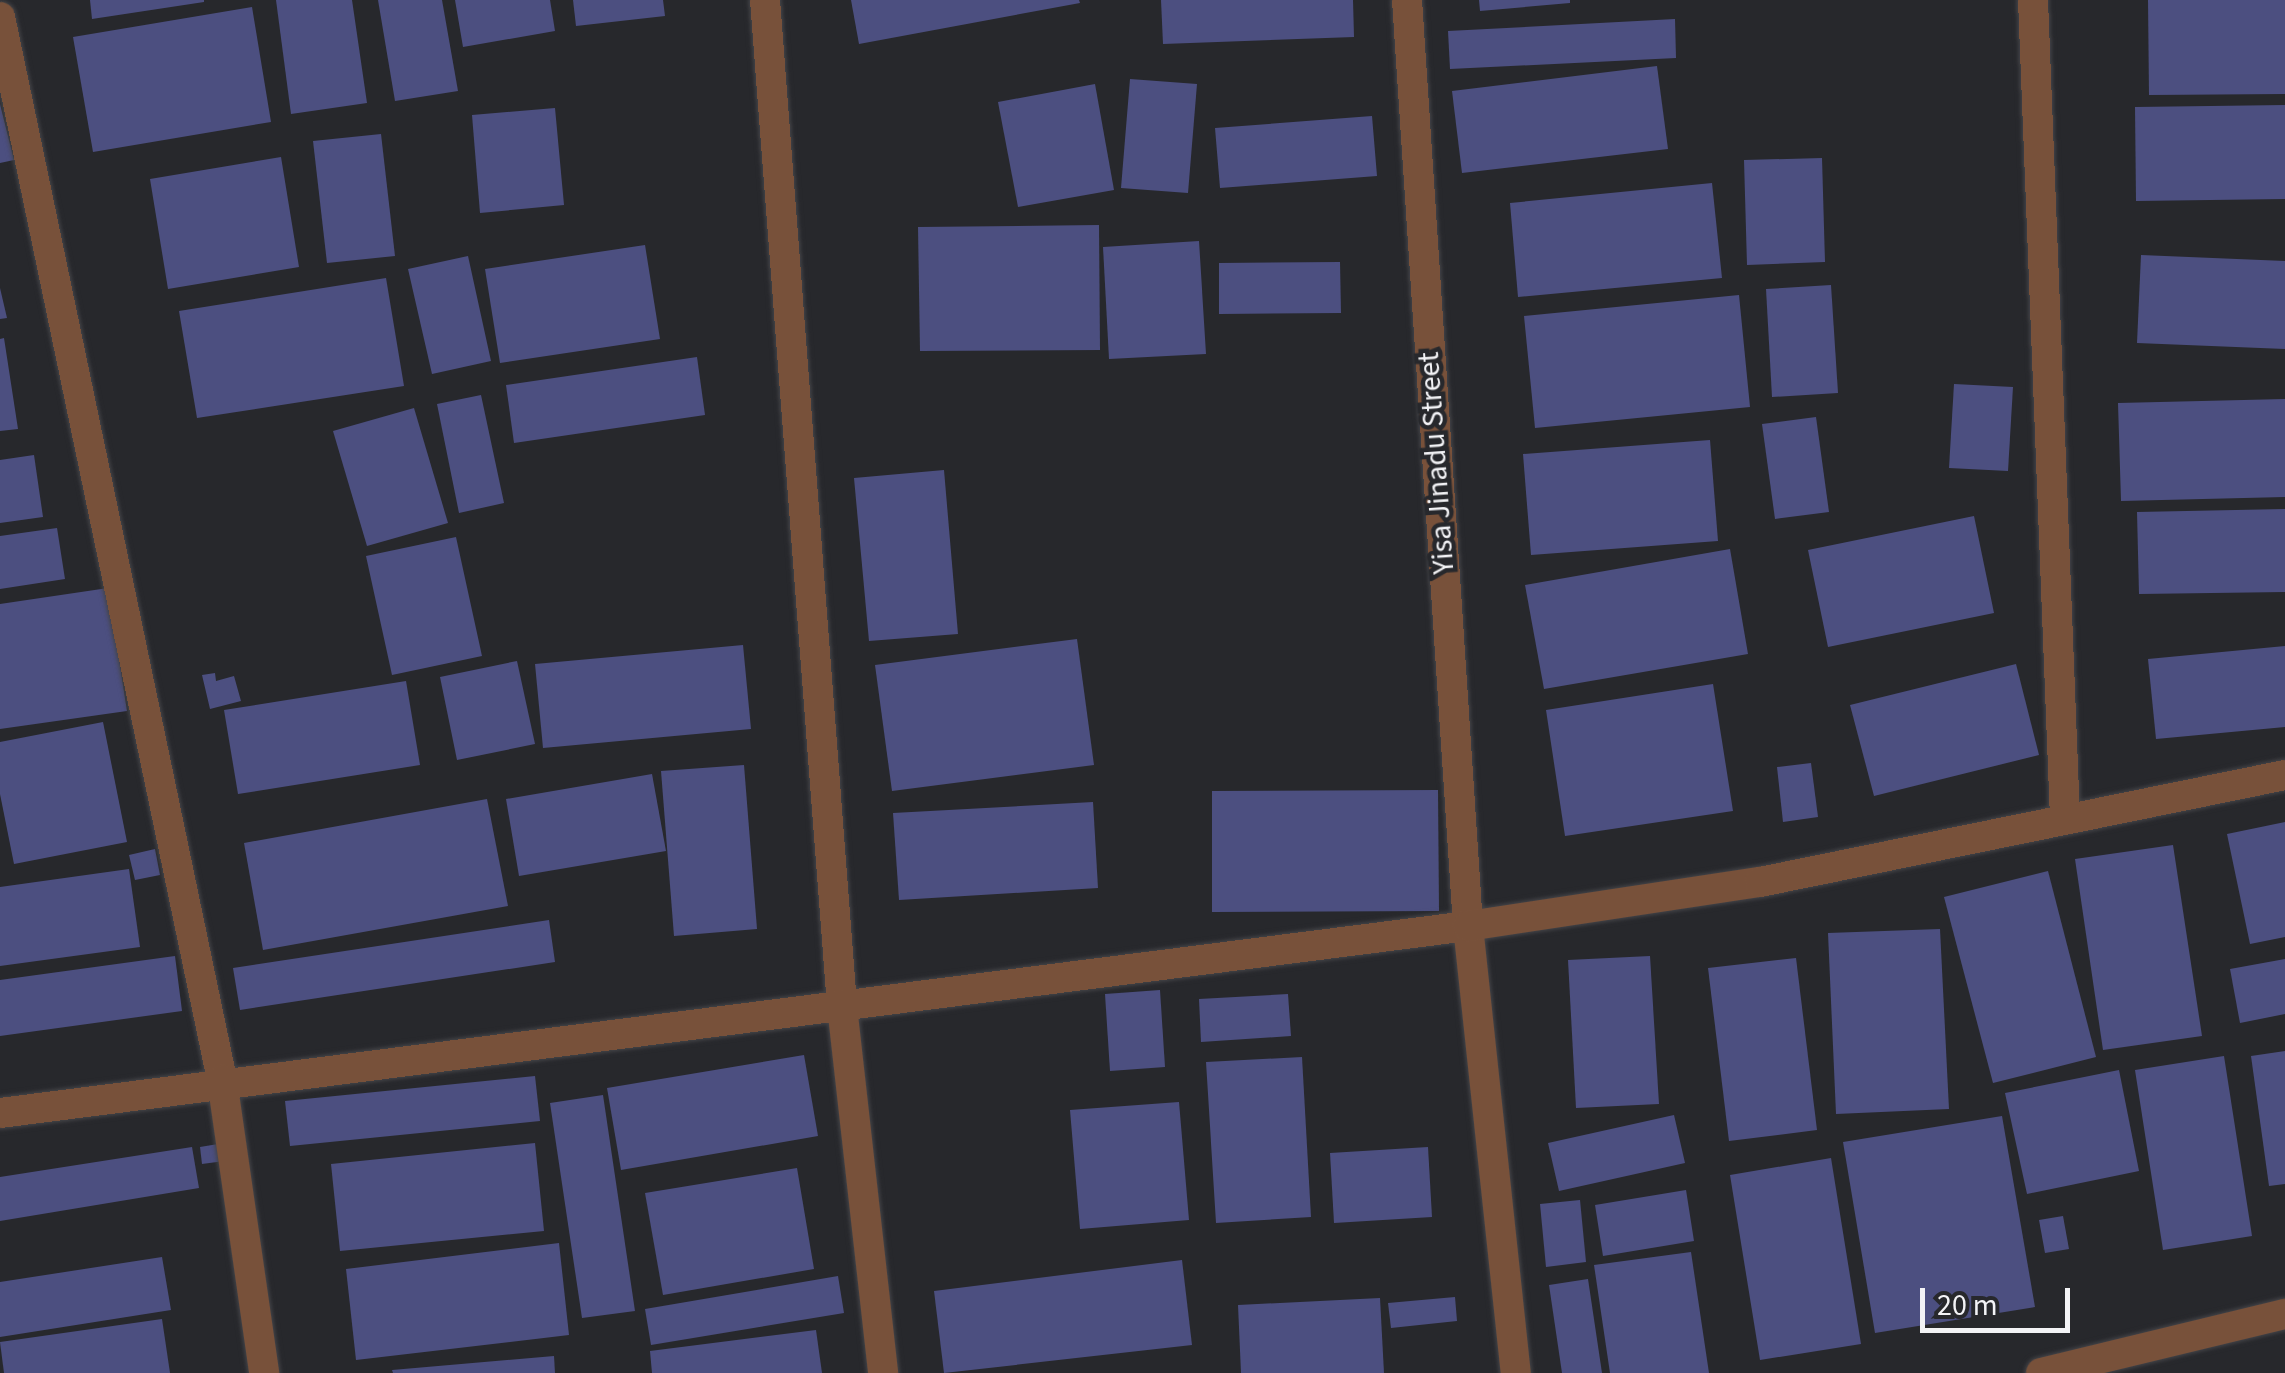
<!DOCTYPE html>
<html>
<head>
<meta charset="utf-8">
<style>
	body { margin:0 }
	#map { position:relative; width:2285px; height:1373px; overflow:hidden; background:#27282c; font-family:"Source Sans 3",sans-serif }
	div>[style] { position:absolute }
	.building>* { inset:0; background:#4c4f80 }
	.roads { filter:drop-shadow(0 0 2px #444448) drop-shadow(0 0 2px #444448) }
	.minor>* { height:30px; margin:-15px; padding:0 15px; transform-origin:15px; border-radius:15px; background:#78513a }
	span { translate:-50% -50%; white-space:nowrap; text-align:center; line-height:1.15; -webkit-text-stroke:9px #27282c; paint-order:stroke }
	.street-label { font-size:30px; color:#f3f3f6 }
	.scale { position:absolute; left:1920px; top:1288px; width:150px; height:45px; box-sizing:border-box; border:5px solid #f3f3f6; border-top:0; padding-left:12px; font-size:30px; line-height:35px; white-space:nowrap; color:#f3f3f6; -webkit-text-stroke:8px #27282c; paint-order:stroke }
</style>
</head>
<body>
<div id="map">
	<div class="building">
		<i style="clip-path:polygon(90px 0,204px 0,204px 2px,92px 19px)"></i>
		<i style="clip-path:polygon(276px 0,352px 0,367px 103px,291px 114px)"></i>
		<i style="clip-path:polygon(378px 0,442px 0,458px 91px,395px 101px)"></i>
		<i style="clip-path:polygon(455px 0,550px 0,555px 31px,463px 47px)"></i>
		<i style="clip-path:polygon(573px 0,663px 0,665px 16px,576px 26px)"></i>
		<i style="clip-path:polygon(851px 0,1079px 0,1080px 3px,859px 44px)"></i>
		<i style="clip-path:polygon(1161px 0,1353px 0,1354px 37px,1163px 44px)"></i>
		<i style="clip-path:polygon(1479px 0,1570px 0,1570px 3px,1480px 11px)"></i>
		<i style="clip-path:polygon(2148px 0,2285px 0,2285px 94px,2149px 95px)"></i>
		<i style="clip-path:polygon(252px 7px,271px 122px,93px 152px,73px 37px)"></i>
		<i style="clip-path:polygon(1675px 19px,1676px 58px,1450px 69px,1448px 31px)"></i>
		<i style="clip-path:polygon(1657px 66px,1668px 149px,1462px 173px,1452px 91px)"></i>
		<i style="clip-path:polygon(1130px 79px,1197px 84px,1188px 193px,1121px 188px)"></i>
		<i style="clip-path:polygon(1095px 84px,1114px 190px,1018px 207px,998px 102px)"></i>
		<i style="clip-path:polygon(0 104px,14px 160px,0 163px)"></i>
		<i style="clip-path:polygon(2285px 105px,2285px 199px,2136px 201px,2135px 107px)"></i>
		<i style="clip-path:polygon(555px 108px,564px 205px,480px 213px,472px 115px)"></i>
		<i style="clip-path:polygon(1372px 116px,1377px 176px,1220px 188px,1215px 128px)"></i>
		<i style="clip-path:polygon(381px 134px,395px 256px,327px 263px,313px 141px)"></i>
		<i style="clip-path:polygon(281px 157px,299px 267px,168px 289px,150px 179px)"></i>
		<i style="clip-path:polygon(1822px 158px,1825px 262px,1747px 265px,1744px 160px)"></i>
		<i style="clip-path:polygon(1712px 183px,1722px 278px,1518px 297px,1510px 203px)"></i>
		<i style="clip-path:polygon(1099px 225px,1100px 350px,920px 351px,918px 227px)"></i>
		<i style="clip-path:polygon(1199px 241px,1206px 354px,1109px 359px,1103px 247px)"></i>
		<i style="clip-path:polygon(645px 245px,660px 339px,500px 363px,485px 269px)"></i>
		<i style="clip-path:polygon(2141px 255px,2285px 261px,2285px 349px,2137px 343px)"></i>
		<i style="clip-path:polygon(468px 256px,491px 361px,432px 374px,408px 269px)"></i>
		<i style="clip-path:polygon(1340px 262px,1341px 313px,1219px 314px,1219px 263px)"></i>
		<i style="clip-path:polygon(386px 278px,404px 386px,197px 418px,179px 311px)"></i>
		<i style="clip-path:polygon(1831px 285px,1838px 393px,1772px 397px,1766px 289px)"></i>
		<i style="clip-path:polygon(0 288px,7px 318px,0 319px)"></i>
		<i style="clip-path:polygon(1739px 295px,1750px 407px,1535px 428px,1524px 316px)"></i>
		<i style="clip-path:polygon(4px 338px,18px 429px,0 431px,0 339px)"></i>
		<i style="clip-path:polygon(697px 357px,705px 415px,514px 443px,506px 385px)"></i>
		<i style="clip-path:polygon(1954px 384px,2013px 387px,2008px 471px,1949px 468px)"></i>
		<i style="clip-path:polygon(481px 395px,504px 503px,459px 513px,437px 404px)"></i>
		<i style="clip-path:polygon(2285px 399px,2285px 497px,2121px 501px,2118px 403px)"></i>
		<i style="clip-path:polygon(414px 408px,448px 523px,367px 546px,333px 431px)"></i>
		<i style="clip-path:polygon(1816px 417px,1829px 512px,1775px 519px,1762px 424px)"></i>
		<i style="clip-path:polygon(1710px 440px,1718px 541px,1531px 555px,1523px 454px)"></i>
		<i style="clip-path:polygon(34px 455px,43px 517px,0 523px,0 460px)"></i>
		<i style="clip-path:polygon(944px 470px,958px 634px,869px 641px,854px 478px)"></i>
		<i style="clip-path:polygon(2285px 509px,2285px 592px,2139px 594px,2137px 512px)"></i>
		<i style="clip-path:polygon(1974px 516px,1994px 613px,1828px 647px,1808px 550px)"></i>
		<i style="clip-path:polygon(57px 528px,65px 579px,0 589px,0 536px)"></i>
		<i style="clip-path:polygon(456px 537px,482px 656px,392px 675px,366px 556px)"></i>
		<i style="clip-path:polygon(1730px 549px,1748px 654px,1544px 689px,1525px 585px)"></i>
		<i style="clip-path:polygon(108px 588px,127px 711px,0 729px,0 604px)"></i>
		<i style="clip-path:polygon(1077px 639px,1094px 765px,892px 791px,875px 665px)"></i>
		<i style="clip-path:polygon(743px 645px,751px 729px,543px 748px,535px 664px)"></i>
		<i style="clip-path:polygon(2285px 646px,2285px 727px,2156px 739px,2148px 659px)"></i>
		<i style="clip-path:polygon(517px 661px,535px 744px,457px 760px,440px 677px)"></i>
		<i style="clip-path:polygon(2016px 664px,2039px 755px,1874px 796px,1850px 705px)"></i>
		<i style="clip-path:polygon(215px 673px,216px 681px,234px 676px,241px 701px,210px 709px,202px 675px)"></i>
		<i style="clip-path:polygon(406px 681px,420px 765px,238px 794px,224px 710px)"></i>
		<i style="clip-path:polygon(1713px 684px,1733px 811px,1565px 836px,1546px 710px)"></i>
		<i style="clip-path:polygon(103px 722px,127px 842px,14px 864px,0 794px,0 742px)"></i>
		<i style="clip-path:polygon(1811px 763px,1818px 817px,1783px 822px,1777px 767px)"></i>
		<i style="clip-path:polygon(744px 765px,757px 929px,674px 936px,661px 771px)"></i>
		<i style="clip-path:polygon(652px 774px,666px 851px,519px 876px,506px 799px)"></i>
		<i style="clip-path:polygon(1438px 790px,1439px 911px,1212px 912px,1212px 791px)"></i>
		<i style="clip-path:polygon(487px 799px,508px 906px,263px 950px,244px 843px)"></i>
		<i style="clip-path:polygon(1093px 802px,1098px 888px,899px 900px,893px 813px)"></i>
		<i style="clip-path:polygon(2285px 822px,2285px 937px,2250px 944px,2227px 834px)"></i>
		<i style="clip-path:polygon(2173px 845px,2202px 1036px,2103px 1050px,2075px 859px)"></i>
		<i style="clip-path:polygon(155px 849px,160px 875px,135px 880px,129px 855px)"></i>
		<i style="clip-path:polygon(129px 869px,140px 947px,0 966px,0 887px)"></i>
		<i style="clip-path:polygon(2048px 871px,2096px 1057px,1993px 1083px,1944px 897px)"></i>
		<i style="clip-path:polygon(549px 920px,555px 962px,240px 1010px,233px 968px)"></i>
		<i style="clip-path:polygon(1940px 929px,1949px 1109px,1836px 1114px,1828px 933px)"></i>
		<i style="clip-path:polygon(175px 956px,182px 1011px,0 1036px,0 980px)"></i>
		<i style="clip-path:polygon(1650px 956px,1659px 1104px,1576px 1108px,1568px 960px)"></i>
		<i style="clip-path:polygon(1796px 958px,1817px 1130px,1729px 1141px,1708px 968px)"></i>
		<i style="clip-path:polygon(2285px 959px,2285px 1014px,2240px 1023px,2230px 969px)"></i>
		<i style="clip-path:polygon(1160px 990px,1165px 1067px,1110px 1071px,1105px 994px)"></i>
		<i style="clip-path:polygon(1288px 994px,1291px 1036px,1201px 1042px,1199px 999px)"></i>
		<i style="clip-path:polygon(2285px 1051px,2285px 1184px,2269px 1186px,2251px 1056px)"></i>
		<i style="clip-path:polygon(804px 1055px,818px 1136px,621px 1170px,607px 1088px)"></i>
		<i style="clip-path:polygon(2224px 1056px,2252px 1236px,2163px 1250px,2135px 1070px)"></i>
		<i style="clip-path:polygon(1302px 1057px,1311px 1217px,1216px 1223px,1206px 1062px)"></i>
		<i style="clip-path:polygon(2119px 1070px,2139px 1171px,2027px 1194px,2005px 1093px)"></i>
		<i style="clip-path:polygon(535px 1076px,540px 1121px,290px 1146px,285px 1101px)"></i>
		<i style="clip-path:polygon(603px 1095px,635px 1311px,582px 1318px,550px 1103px)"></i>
		<i style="clip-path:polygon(1179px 1102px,1189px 1220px,1080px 1229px,1070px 1110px)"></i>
		<i style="clip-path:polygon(1674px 1115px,1685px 1163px,1559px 1191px,1548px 1143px)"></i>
		<i style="clip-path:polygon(2002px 1116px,2035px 1307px,1875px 1333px,1843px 1142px)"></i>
		<i style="clip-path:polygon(230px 1142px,232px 1160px,202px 1164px,200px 1147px)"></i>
		<i style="clip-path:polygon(535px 1143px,544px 1231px,340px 1251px,331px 1164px)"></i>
		<i style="clip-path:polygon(192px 1147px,199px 1188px,0 1221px,0 1177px)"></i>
		<i style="clip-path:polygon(1428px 1147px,1432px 1217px,1334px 1223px,1330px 1153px)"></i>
		<i style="clip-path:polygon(1831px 1158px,1861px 1344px,1760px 1360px,1730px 1175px)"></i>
		<i style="clip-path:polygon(797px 1168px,814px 1269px,663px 1295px,645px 1193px)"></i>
		<i style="clip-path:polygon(1686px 1190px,1694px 1241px,1603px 1256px,1595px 1205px)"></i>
		<i style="clip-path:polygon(1580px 1200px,1586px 1262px,1546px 1267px,1540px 1204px)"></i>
		<i style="clip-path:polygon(2063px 1216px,2069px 1249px,2045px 1253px,2039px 1220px)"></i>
		<i style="clip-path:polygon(559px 1243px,569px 1335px,356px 1360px,346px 1269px)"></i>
		<i style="clip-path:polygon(1691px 1252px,1709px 1373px,1610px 1373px,1594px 1265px)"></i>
		<i style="clip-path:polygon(162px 1257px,171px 1310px,0 1337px,0 1282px)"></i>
		<i style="clip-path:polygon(1182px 1260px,1192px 1345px,944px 1373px,934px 1291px)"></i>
		<i style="clip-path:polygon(838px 1276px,844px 1313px,651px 1345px,645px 1309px)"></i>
		<i style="clip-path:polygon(1588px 1279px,1602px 1373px,1562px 1373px,1549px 1285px)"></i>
		<i style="clip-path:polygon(1455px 1297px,1457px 1321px,1391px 1328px,1388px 1303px)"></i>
		<i style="clip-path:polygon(1380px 1298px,1384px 1373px,1241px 1373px,1238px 1305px)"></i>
		<i style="clip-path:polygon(162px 1319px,170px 1373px,4px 1373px,0 1342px)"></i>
		<i style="clip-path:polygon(816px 1330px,822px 1373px,652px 1373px,650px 1351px)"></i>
		<i style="clip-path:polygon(554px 1356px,555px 1373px,393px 1373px,392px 1370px)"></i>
	</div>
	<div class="roads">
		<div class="minor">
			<i style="left:765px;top:0;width:1009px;rotate:85.62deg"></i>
			<i style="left:842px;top:1006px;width:369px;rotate:83.6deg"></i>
			<i style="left:1407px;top:0;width:928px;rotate:86.23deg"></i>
			<i style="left:1468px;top:926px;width:450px;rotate:83.9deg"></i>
			<i style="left:2033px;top:0;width:819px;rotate:87.76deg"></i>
			<i style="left:0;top:17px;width:1086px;rotate:78.2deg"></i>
			<i style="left:222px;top:1080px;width:296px;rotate:81.8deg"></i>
			<i style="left:0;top:1113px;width:1480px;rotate:-7.26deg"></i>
			<i style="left:1468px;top:926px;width:295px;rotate:-8.6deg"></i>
			<i style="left:1760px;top:882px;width:536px;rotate:-11.52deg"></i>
			<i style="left:2041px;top:1373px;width:251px;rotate:-13.6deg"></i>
		</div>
	</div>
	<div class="street-label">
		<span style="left:1437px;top:463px;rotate:-94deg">Yisa Jinadu Street</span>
	</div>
	<div class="scale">20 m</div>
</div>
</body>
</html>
